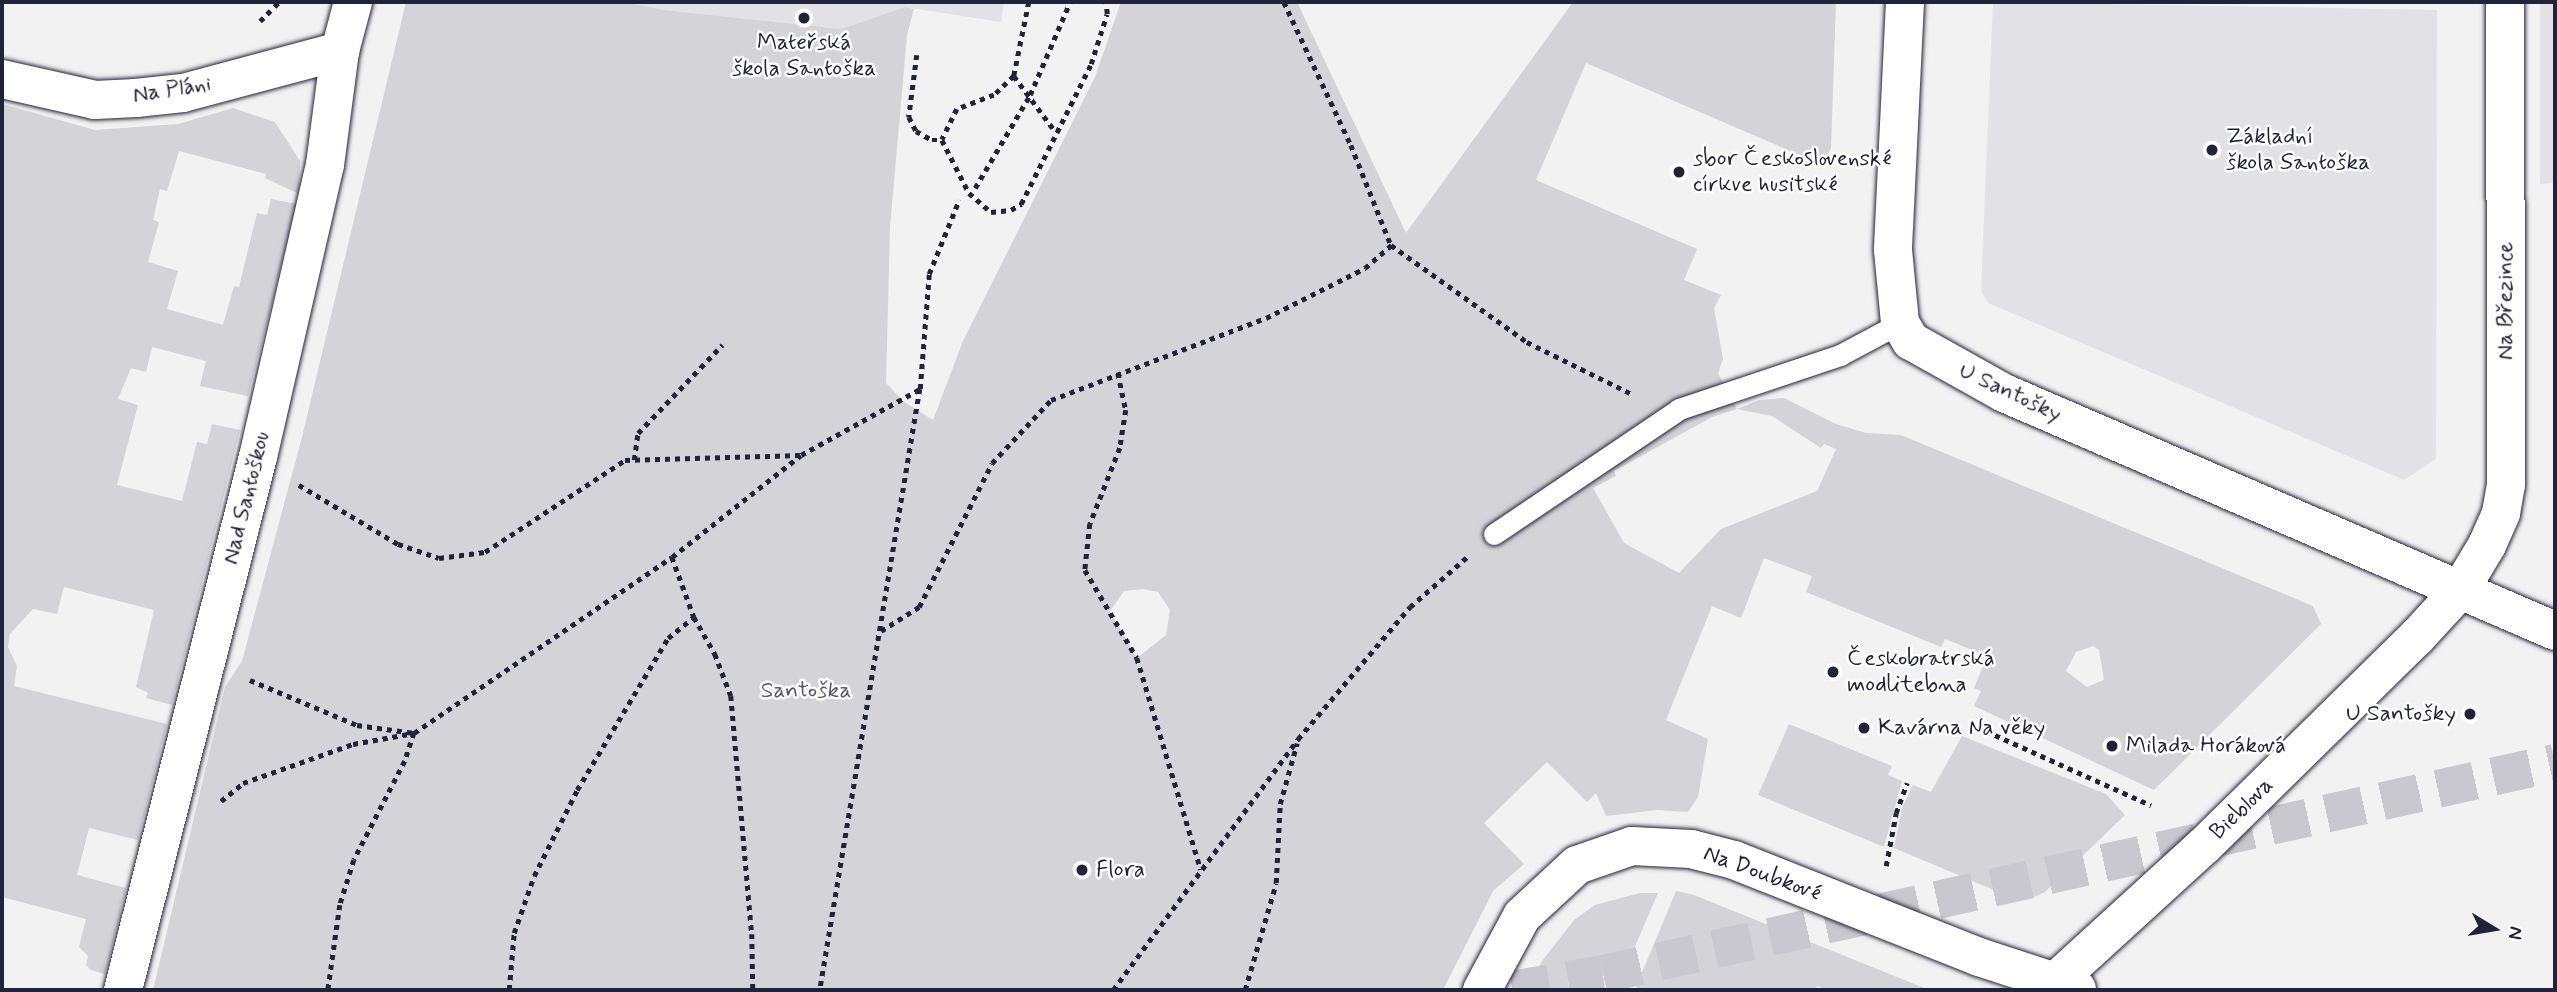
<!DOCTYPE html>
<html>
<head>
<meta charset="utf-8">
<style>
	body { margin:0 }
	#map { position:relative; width:2557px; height:992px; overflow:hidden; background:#f2f2f3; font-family:Mynerve,sans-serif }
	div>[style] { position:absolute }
	.built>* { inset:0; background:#e2e2e6 }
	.green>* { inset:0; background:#d3d3d8 }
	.trunk-tunnel>* { height:38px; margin-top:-19px; transform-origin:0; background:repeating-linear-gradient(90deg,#c8c8ce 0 38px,transparent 0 57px) }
	.path>* { height:4.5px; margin-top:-2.25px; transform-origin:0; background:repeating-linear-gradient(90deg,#22223b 0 5px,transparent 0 10px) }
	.roads { filter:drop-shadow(0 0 2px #22223b) drop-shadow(0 0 2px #22223b) }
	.service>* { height:21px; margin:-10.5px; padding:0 10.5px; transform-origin:10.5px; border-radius:10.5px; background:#fff }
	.minor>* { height:38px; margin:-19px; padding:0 19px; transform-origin:19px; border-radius:19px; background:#fff }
	.tertiary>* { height:38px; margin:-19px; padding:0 19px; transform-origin:19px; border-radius:19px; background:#fff }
	.dots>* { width:19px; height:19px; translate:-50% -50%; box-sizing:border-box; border:4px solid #fff; border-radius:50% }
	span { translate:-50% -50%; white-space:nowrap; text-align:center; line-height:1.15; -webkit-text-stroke:5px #fff; paint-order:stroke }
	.poi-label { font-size:23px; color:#22223b }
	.left { translate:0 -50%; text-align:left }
	.right { translate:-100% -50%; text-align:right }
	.street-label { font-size:23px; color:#22223b }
	.park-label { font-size:23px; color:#57576a }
	.frame { position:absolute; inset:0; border:4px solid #22223b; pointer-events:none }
	.north { position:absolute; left:2459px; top:894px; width:70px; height:70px; -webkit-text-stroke:5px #fff; paint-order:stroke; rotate:101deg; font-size:19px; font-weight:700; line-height:28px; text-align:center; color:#22223b }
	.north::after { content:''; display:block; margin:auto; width:24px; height:32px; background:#22223b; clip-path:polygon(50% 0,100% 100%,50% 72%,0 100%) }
</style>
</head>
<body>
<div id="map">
	<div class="built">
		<i style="clip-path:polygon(625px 2px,1004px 2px,1001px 22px,905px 7px,841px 29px,664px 10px)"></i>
		<i style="clip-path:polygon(1993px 2px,2437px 10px,2436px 459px,2404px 480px,1988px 303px,1981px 291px)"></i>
		<i style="clip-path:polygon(2540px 2px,2555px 2px,2555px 183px,2540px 184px)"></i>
	</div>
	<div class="green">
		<i style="clip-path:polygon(evenodd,406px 2px,625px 2px,664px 10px,841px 29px,905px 7px,914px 9px,907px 35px,890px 227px,886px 383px,903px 401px,933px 420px,963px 341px,1095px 77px,1121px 2px,1297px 2px,1406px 233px,1573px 2px,1836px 2px,1831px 148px,1823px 165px,1586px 63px,1536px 180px,1697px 249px,1684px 280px,1721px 295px,1714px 308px,1723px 359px,1718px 373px,1737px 409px,1759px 400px,1784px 398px,1836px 424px,1866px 433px,1901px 435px,2313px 606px,2321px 624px,2154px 790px,1974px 706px,1981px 691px,1974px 688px,1987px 656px,1945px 639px,1941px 647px,1806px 592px,1812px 576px,1764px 558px,1741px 618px,1712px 606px,1666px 720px,1708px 739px,1698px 797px,1688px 812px,1657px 810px,1606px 816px,1596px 793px,1587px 802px,1547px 762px,1484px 823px,1524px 864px,1493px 891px,1443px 990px,153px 990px,225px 687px,242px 661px,302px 437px,406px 2px,1737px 409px,1772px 416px,1821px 448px,1824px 444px,1836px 449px,1817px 491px,1721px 529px,1679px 573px,1624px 543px,1593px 488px,1616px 476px,1614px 471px,1712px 417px,1737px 409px,406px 2px,1143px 589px,1158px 592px,1170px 610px,1166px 635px,1137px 658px,1110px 611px,1124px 591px,1143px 589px,406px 2px,2093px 646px,2099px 650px,2104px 680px,2087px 687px,2066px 671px,2076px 652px,2093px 646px)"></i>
		<i style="clip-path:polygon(2px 104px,95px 130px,178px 124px,233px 108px,275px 122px,300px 161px,299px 194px,265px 178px,266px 174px,179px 151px,167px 191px,160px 189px,153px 220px,159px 222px,148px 262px,178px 271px,167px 309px,223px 325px,234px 286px,239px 287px,257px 213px,267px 215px,271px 199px,297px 204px,248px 396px,200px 386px,206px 361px,152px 347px,146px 372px,131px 368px,118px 399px,138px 405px,117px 485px,182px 501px,197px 442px,207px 444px,212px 424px,240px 430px,172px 705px,146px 698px,148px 693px,136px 687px,154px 610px,64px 587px,57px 614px,33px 609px,10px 634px,8px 647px,17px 666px,14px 686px,167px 724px,138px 840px,89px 828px,77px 875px,126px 888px,105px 974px,91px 970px,86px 965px,88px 956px,79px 947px,86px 919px,2px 897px)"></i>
		<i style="clip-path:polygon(1789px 724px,1892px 766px,1888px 775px,1902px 781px,1884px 847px,1758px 795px)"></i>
		<i style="clip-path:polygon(1962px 736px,2106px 794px,2125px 815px,2045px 892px,2032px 898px,2013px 898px,1894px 848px,1902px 808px,1913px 785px,1931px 792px)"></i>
		<i style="clip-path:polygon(1676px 891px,1694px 895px,1929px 990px,1828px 990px,1817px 986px,1815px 990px,1642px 990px,1636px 987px)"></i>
		<i style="clip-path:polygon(1640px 893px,1658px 893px,1620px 981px,1578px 967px,1569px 990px,1527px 990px,1542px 961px,1574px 920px,1595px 905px)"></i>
	</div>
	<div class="trunk-tunnel">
		<i style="left:1512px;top:990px;width:92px;rotate:-10deg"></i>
		<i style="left:1603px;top:974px;width:975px;rotate:-12.5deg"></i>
	</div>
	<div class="path">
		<i style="left:1029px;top:2px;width:76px;rotate:101.5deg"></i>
		<i style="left:1014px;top:76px;width:28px;rotate:136deg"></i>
		<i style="left:994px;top:95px;width:40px;rotate:159deg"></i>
		<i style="left:957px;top:109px;width:34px;rotate:116deg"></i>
		<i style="left:942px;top:140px;width:59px;rotate:63deg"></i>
		<i style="left:969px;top:193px;width:29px;rotate:41deg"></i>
		<i style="left:991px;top:212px;width:20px;rotate:-6deg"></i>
		<i style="left:1011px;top:210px;width:12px;rotate:-31deg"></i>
		<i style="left:1021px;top:204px;width:157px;rotate:-63.4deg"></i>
		<i style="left:1091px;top:64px;width:52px;rotate:-72.3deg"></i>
		<i style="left:1107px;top:14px;width:12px;rotate:-95deg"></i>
		<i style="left:1284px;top:2px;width:158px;rotate:64.9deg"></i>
		<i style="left:1351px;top:145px;width:108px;rotate:68.2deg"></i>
		<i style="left:1391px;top:245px;width:167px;rotate:35.5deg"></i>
		<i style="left:1527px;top:342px;width:119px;rotate:26.4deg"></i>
		<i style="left:260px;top:21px;width:27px;rotate:-45deg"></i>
		<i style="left:917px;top:55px;width:63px;rotate:97.4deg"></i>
		<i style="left:909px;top:117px;width:16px;rotate:63deg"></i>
		<i style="left:916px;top:131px;width:18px;rotate:29deg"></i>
		<i style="left:932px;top:140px;width:10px"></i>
		<i style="left:1014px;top:76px;width:69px;rotate:53.3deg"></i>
		<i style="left:975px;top:188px;width:108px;rotate:-59.4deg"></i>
		<i style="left:1030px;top:95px;width:101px;rotate:-66.7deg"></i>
		<i style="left:1118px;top:373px;width:38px;rotate:78deg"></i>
		<i style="left:1126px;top:410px;width:38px;rotate:99deg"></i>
		<i style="left:1120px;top:448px;width:82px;rotate:111.5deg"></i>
		<i style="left:1090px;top:524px;width:46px;rotate:96.2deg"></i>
		<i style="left:1085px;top:570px;width:102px;rotate:59.4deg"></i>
		<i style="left:1137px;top:658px;width:221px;rotate:73.2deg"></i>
		<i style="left:920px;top:389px;width:115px;rotate:-85.5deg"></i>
		<i style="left:929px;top:274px;width:80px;rotate:-67.9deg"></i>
		<i style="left:634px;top:460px;width:27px;rotate:-82deg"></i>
		<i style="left:638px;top:433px;width:122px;rotate:-46.3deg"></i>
		<i style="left:299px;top:485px;width:115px;rotate:30.8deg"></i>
		<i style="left:398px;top:544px;width:43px;rotate:18.9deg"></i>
		<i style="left:439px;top:558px;width:46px;rotate:-7.4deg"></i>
		<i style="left:485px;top:552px;width:168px;rotate:-33.3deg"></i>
		<i style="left:625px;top:460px;width:175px;rotate:-1.6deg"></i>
		<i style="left:672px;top:557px;width:64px;rotate:69.9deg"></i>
		<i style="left:694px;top:617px;width:43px;rotate:60.4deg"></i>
		<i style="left:715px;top:654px;width:45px;rotate:69.1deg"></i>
		<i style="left:731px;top:696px;width:239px;rotate:85deg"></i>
		<i style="left:752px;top:934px;width:56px;rotate:89deg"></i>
		<i style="left:881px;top:631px;width:45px;rotate:-32.3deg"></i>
		<i style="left:919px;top:607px;width:161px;rotate:-63.1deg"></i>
		<i style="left:992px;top:463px;width:86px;rotate:-46.9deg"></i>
		<i style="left:1051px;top:400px;width:230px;rotate:-20.9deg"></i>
		<i style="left:1266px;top:318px;width:111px;rotate:-26.8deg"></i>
		<i style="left:1365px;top:268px;width:35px;rotate:-41deg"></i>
		<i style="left:250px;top:680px;width:116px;rotate:22.8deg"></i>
		<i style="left:357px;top:725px;width:58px;rotate:8deg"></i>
		<i style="left:414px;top:733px;width:29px;rotate:108deg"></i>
		<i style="left:405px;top:761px;width:111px;rotate:117.3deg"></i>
		<i style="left:354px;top:860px;width:47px;rotate:107.3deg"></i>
		<i style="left:340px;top:905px;width:86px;rotate:98deg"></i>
		<i style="left:1986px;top:731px;width:181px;rotate:24.2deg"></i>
		<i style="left:221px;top:801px;width:28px;rotate:-39deg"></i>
		<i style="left:243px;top:783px;width:117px;rotate:-19.5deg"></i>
		<i style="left:353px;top:744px;width:62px;rotate:-10.2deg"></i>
		<i style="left:414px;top:733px;width:312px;rotate:-34.3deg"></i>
		<i style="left:672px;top:557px;width:164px;rotate:-38.3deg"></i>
		<i style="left:801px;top:455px;width:136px;rotate:-29deg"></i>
		<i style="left:920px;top:389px;width:609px;rotate:99.45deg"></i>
		<i style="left:1886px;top:866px;width:54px;rotate:-79.3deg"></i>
		<i style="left:1896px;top:813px;width:32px;rotate:-70deg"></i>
		<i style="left:509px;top:990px;width:57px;rotate:-85deg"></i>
		<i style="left:514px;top:933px;width:60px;rotate:-70.7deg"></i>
		<i style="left:534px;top:876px;width:96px;rotate:-63.4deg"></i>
		<i style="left:577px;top:790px;width:177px;rotate:-59.1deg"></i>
		<i style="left:668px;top:638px;width:33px;rotate:-39deg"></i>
		<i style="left:1113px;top:990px;width:312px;rotate:-53.6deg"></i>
		<i style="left:1298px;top:739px;width:173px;rotate:-49.7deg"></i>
		<i style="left:1410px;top:607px;width:76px;rotate:-41.3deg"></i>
		<i style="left:1245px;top:990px;width:111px;rotate:-73.8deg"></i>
		<i style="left:1276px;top:883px;width:79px;rotate:-87.1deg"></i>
		<i style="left:1280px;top:804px;width:63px;rotate:-74.4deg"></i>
	</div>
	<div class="roads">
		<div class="service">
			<i style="left:1494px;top:534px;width:223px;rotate:-34deg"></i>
			<i style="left:1679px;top:409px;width:170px;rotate:-18.5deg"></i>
			<i style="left:1840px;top:355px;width:68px;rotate:-28.1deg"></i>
		</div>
		<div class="minor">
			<i style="left:2px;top:79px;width:95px;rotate:12.7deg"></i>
			<i style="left:95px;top:100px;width:41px;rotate:-2.8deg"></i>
			<i style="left:136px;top:98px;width:47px;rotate:-6.1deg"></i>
			<i style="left:183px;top:93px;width:163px;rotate:-15deg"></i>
			<i style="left:123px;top:990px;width:550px;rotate:-75.79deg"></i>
			<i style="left:258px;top:457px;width:300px;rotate:-77.1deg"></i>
			<i style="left:325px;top:165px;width:115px;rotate:-82.5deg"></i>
			<i style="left:340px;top:51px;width:51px;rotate:-75.1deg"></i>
			<i style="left:1482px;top:990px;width:84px;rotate:-61.6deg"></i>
			<i style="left:1522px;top:916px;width:75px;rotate:-42.8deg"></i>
			<i style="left:1577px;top:865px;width:58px;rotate:-19.1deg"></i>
			<i style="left:1632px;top:846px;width:59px;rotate:2.9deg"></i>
			<i style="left:1691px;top:849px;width:44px;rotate:14.3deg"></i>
			<i style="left:1734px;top:860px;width:264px;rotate:21.6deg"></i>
			<i style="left:1979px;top:957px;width:103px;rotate:18.1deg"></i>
			<i style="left:2046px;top:990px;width:215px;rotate:-42.4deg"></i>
			<i style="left:2205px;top:845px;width:296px;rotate:-44.5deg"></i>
			<i style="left:2416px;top:638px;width:65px;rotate:-47.5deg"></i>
			<i style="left:2460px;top:590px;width:52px;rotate:-59deg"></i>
			<i style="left:2487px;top:545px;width:35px;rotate:-66deg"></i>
			<i style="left:2501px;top:513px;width:28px;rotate:-80deg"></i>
			<i style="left:2506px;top:485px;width:483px;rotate:-90.1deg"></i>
		</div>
		<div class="tertiary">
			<i style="left:1905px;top:2px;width:248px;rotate:92.8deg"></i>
			<i style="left:1893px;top:250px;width:73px;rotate:84.5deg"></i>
			<i style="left:1900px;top:323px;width:21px;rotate:59deg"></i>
			<i style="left:1911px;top:341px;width:107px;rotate:29.2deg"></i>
			<i style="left:2004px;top:393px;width:600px;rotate:23.36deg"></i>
		</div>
	</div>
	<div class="dots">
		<i style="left:804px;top:18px;background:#22223b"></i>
		<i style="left:2212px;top:150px;background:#22223b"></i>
		<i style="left:1679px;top:172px;background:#22223b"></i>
		<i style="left:1833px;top:672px;background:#22223b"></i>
		<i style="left:2470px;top:714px;background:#22223b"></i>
		<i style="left:1864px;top:728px;background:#22223b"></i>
		<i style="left:2112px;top:746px;background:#22223b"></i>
		<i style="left:1082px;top:870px;background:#22223b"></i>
	</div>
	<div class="poi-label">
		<span style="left:804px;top:56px">Mateřská<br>škola Santoška</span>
		<span class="left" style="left:2226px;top:150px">Základní<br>škola Santoška</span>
		<span class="left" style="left:1693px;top:172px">sbor Československé<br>církve husitské</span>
		<span class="left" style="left:1847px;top:672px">Českobratrská<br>modlitebna</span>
		<span class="right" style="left:2456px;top:714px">U Santošky</span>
		<span class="left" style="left:1878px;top:728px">Kavárna Na věky</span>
		<span class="left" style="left:2126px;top:746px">Milada Horáková</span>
		<span class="left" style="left:1096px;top:870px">Flora</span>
	</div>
	<div class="street-label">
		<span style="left:172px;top:90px;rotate:-9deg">Na Pláni</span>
		<span style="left:2506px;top:301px;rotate:-90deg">Na Březince</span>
		<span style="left:2010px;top:393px;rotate:25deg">U Santošky</span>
		<span style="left:247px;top:498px;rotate:-76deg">Nad Santoškou</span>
		<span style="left:2242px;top:809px;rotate:-44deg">Bieblova</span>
		<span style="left:1762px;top:874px;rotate:20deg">Na Doubkové</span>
	</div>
	<div class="park-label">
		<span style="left:806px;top:691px">Santoška</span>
	</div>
	<div class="frame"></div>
	<div class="north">N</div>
</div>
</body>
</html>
